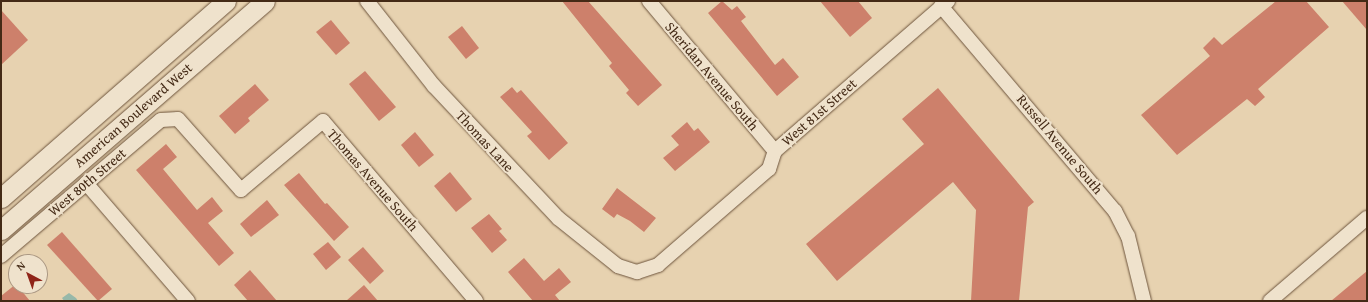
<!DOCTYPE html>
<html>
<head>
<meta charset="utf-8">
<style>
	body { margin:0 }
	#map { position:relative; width:1368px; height:302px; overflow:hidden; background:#e7d2b0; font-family:"Gentium Book Plus",serif }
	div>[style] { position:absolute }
	.water>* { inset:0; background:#97b8a9 }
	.building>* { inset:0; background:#cd806b }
	.roads { filter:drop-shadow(0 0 1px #6d543c) drop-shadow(0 0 1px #6d543c) }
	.minor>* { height:14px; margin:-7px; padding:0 7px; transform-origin:7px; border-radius:7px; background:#efe2cc }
	.secondary>* { height:19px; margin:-9.5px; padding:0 9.5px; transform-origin:9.5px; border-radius:9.5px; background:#efe2cc }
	span { translate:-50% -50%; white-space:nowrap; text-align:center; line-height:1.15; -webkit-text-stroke:4px #efe2cc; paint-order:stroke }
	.street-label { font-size:14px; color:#442a16 }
	.frame { position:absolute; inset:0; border:2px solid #442a16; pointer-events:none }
	.north { position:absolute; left:8px; top:254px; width:40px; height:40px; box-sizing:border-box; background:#efe2cc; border:1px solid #ab9883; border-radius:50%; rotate:319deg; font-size:11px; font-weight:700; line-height:16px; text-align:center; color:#442a16 }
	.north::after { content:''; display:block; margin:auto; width:14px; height:18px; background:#8f2418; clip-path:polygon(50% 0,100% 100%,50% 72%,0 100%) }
</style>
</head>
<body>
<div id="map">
	<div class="water">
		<i style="clip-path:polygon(69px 293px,76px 298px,78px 301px,64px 301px,62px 298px)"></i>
	</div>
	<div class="building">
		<i style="clip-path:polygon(562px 1px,588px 1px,662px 85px,638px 106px,626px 93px,629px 90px,609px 66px,612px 63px)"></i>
		<i style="clip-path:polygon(722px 1px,732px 10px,737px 6px,746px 17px,741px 21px,775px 65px,783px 58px,799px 77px,777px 96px,708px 13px)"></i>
		<i style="clip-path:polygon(820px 1px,858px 1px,872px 18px,850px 37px)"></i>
		<i style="clip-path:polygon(1276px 1px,1306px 1px,1329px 27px,1258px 89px,1265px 97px,1255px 106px,1247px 99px,1177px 155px,1141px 115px,1210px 56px,1203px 48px,1214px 37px,1222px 45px)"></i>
		<i style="clip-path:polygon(1342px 1px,1367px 1px,1367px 30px)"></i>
		<i style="clip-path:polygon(1px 10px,28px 40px,1px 65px)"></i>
		<i style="clip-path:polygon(331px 20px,350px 43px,336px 55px,316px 32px)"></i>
		<i style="clip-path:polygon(462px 26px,479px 48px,466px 59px,448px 37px)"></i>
		<i style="clip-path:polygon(365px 71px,396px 107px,379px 121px,349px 84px)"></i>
		<i style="clip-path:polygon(255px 84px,269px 100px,248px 118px,250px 121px,235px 134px,219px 116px)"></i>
		<i style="clip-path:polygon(512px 87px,517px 93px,521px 90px,568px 143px,549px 160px,527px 136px,532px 132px,500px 97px)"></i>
		<i style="clip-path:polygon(938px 88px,1034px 202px,1028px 207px,1019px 301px,971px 301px,976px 210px,953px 182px,837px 281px,806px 244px,924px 144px,902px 119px)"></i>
		<i style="clip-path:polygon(687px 122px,694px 131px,698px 128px,710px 142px,675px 171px,663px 158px,679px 145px,671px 136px)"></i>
		<i style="clip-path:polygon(415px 132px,434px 155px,419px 167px,401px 145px)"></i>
		<i style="clip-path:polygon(166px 144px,177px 157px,163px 169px,197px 210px,212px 197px,223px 211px,208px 223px,234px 253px,219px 266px,136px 170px)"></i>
		<i style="clip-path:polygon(450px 172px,472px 199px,456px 212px,434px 186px)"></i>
		<i style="clip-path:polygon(299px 173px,325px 204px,327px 203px,349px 227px,334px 241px,284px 185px)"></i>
		<i style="clip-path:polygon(617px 188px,656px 218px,644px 232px,630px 221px,617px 214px,614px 218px,602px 209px)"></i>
		<i style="clip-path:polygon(267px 200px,279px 215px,251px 237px,240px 224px)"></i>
		<i style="clip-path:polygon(489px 214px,502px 229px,499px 231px,507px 240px,492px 253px,471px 228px)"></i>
		<i style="clip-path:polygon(62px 232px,112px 289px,98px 301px,47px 245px)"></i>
		<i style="clip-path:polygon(328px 242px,341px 257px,326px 270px,313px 254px)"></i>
		<i style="clip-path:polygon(363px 247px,384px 271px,370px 284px,348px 260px)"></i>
		<i style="clip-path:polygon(524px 258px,544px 281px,559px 268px,571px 282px,555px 295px,560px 301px,533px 301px,508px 272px)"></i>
		<i style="clip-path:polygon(250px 270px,277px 301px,248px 301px,234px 285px)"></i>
		<i style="clip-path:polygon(1367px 271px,1367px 301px,1331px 301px)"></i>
		<i style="clip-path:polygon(16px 284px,30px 301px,1px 301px,1px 296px)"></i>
		<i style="clip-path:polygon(364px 285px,378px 301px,346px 301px)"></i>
	</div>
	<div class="roads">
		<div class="minor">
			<i style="left:367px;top:1px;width:108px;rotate:51.8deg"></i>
			<i style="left:434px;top:86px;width:181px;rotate:46.8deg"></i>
			<i style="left:558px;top:218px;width:77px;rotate:38.7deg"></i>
			<i style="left:618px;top:266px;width:20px;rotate:18deg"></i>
			<i style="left:637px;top:272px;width:22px;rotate:-18deg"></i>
			<i style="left:658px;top:265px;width:147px;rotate:-40.9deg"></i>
			<i style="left:769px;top:169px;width:19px;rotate:-72deg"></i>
			<i style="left:775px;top:151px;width:229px;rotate:-40.9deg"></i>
			<i style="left:649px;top:1px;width:196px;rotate:50deg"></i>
			<i style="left:941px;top:6px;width:269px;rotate:49.7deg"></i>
			<i style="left:1115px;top:211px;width:28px;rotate:63deg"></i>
			<i style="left:1128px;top:236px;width:67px;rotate:76.2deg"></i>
			<i style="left:86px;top:183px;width:156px;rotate:49.2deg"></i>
			<i style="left:1px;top:256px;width:210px;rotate:-40.4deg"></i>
			<i style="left:161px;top:120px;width:17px;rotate:-3deg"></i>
			<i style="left:178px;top:119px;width:95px;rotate:48.4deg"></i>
			<i style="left:241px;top:190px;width:107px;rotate:-40.1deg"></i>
			<i style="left:323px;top:121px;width:236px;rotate:49.6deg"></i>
			<i style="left:1270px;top:301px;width:128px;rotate:-40.6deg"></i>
		</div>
		<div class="secondary">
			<i style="left:1px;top:198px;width:299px;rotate:-41.2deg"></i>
			<i style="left:1px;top:230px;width:349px;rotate:-40.9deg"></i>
		</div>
	</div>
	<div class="street-label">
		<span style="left:712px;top:76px;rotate:50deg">Sheridan Avenue South</span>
		<span style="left:819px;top:112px;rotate:-41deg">West 81st Street</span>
		<span style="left:133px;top:115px;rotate:-41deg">American Boulevard West</span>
		<span style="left:485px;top:141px;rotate:47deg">Thomas Lane</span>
		<span style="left:1060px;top:144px;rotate:50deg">Russell Avenue South</span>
		<span style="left:373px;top:180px;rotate:49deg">Thomas Avenue South</span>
		<span style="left:87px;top:182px;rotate:-40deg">West 80th Street</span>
	</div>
	<div class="frame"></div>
	<div class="north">N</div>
</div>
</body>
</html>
